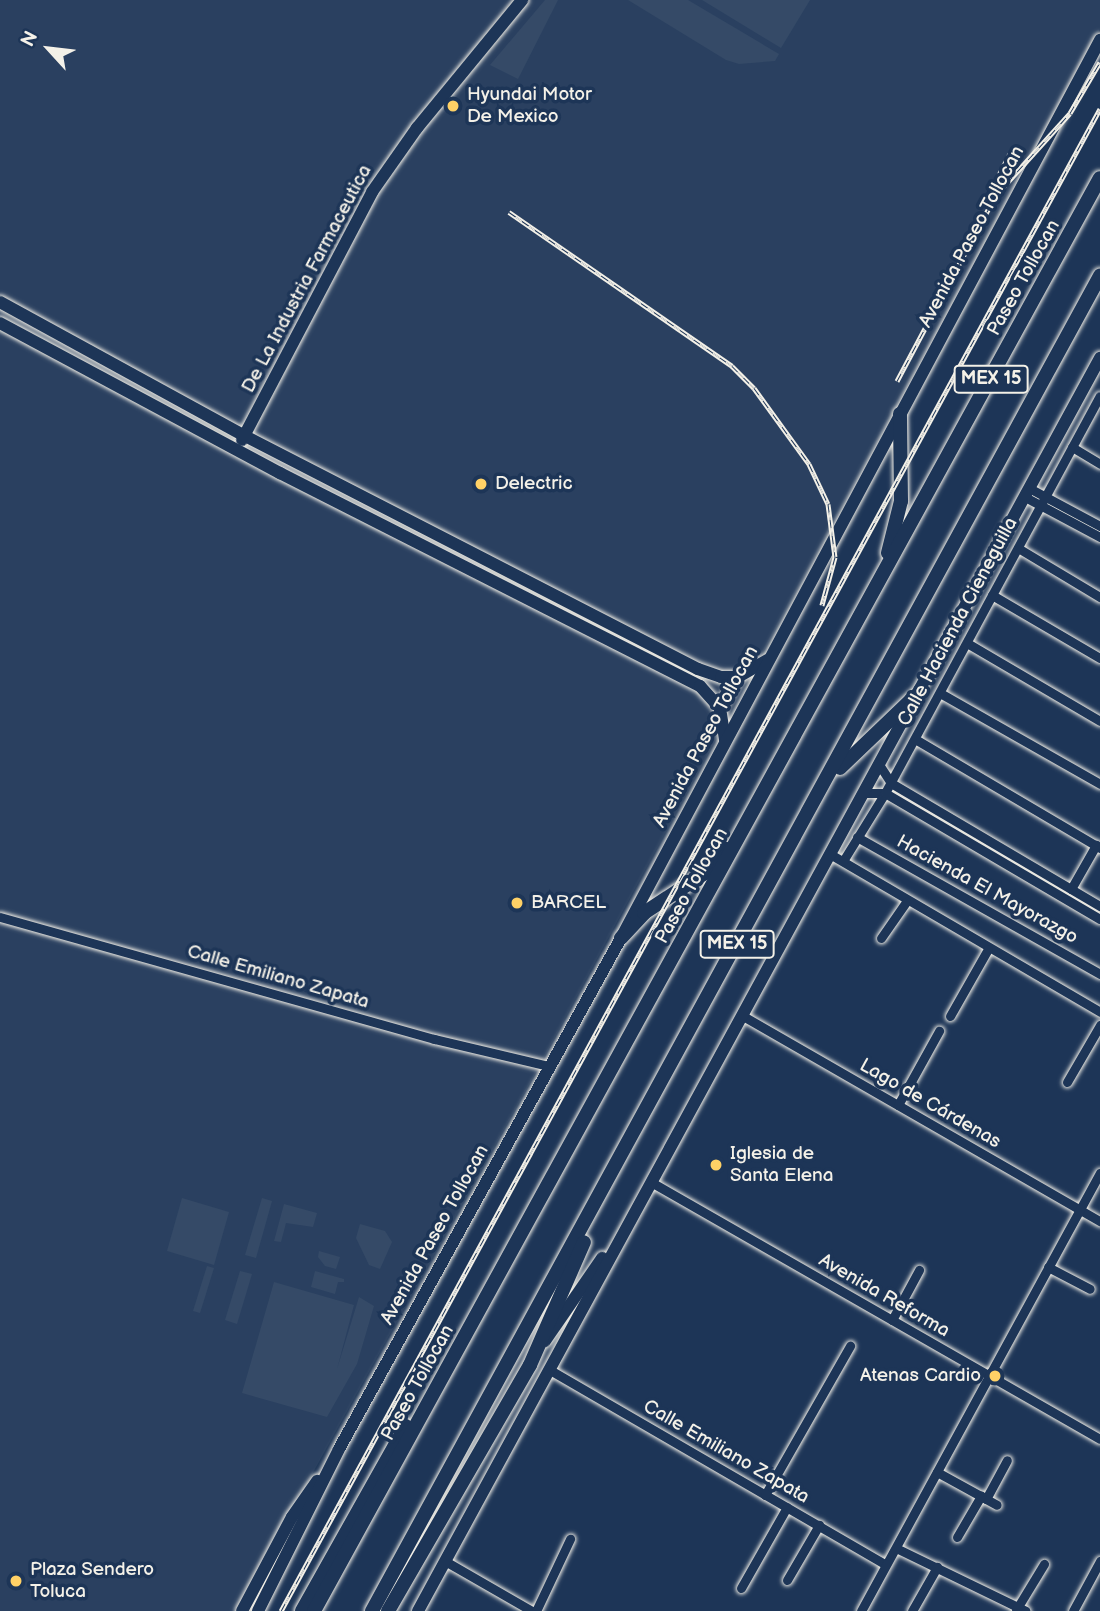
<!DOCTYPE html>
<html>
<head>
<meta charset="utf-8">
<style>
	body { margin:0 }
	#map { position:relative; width:1100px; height:1611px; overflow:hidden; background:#1d3557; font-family:"Balsamiq Sans",sans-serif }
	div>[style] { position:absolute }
	.built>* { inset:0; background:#2a4060 }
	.green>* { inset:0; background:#354a67 }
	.roads { filter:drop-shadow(0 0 2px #f4f1e8) drop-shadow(0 0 2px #f4f1e8) }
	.minor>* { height:9px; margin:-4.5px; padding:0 4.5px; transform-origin:4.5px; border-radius:4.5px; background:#1d3557 }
	.major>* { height:12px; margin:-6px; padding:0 6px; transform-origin:6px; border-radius:6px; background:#1d3557 }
	.highway>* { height:14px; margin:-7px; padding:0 7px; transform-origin:7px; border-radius:7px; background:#1d3557 }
	.rail>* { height:5px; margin-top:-2.5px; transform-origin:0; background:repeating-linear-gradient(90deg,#1d3557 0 8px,#f4f1e8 0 16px); box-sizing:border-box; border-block:2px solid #f4f1e8 }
	.dots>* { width:19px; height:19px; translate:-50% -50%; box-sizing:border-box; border:4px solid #1d3557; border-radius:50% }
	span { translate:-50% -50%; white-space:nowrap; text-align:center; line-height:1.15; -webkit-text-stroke:7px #1d3557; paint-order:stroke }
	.shield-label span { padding:2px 5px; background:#1d3557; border:2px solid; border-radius:5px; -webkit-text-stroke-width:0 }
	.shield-label { font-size:18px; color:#f4f1e8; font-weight:700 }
	.poi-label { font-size:19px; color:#f4f1e8 }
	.left { translate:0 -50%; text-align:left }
	.right { translate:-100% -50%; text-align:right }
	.street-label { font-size:19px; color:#f4f1e8 }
	.north { position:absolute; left:14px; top:14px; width:70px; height:70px; -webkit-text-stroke:5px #1d3557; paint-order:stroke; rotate:297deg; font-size:19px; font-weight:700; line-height:28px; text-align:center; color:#f4f1e8 }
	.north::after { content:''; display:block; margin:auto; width:24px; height:32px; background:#f4f1e8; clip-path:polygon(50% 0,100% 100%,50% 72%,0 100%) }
</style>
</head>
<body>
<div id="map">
	<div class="built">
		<i style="clip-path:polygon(0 0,1100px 0,1100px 29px,538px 1068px,236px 1611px,0 1611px)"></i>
	</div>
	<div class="green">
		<i style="clip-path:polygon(545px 0,558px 0,518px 79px,490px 65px)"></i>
		<i style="clip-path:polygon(628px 0,688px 0,779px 54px,775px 61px,739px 64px,726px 60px)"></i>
		<i style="clip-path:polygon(702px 0,810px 0,781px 48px)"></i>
		<i style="clip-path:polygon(182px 1198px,229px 1212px,214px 1265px,167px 1251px)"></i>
		<i style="clip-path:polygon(262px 1198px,272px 1201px,256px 1258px,245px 1255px)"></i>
		<i style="clip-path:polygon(284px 1204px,317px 1213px,313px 1227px,286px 1223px,281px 1242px,274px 1241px)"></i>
		<i style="clip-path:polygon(360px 1224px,385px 1231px,392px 1242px,380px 1269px,369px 1265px,356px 1238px)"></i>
		<i style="clip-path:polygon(319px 1251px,340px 1257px,336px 1269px,325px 1266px,318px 1257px)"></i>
		<i style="clip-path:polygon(207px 1266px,214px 1268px,200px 1313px,193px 1311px)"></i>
		<i style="clip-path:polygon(240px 1271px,252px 1274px,237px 1324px,225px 1320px)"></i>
		<i style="clip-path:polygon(315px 1271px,344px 1279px,344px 1282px,338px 1282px,335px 1294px,311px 1287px)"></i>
		<i style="clip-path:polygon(274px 1282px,354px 1305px,337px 1369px,359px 1297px,374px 1306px,357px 1364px,327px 1417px,242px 1393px)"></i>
	</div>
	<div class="roads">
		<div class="minor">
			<i style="left:1072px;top:447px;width:33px;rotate:31deg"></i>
			<i style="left:1029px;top:488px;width:81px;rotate:28.2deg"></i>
			<i style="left:1025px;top:497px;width:85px;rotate:28.1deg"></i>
			<i style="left:1018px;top:548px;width:96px;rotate:30.9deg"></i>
			<i style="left:992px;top:595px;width:125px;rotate:30.3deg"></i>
			<i style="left:967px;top:643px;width:154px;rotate:30.4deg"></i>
			<i style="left:940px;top:693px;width:184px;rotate:29.6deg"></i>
			<i style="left:915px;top:739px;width:215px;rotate:30.5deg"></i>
			<i style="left:880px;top:766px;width:20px;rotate:57deg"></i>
			<i style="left:891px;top:783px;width:243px;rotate:30.5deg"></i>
			<i style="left:865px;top:793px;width:20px"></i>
			<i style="left:885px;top:793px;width:249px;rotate:30.4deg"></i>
			<i style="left:857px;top:837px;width:279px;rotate:29.4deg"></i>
			<i style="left:830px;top:854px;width:313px;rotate:30.3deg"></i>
			<i style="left:843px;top:861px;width:80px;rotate:-58.3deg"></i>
			<i style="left:885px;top:793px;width:451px;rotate:-61.6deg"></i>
			<i style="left:1071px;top:889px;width:51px;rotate:-60.4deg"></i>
			<i style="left:0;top:917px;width:451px;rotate:15.7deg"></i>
			<i style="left:434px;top:1039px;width:117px;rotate:13.3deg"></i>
			<i style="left:881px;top:938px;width:44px;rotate:-55.2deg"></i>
			<i style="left:743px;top:1016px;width:412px;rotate:29.9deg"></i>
			<i style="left:950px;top:1016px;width:77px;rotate:-60.4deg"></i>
			<i style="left:1067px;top:1082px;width:66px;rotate:-59.9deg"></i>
			<i style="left:898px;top:1105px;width:85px;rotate:-61deg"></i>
			<i style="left:651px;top:1182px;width:517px;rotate:29.79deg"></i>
			<i style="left:1048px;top:1267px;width:47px;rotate:27.6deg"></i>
			<i style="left:892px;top:1320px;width:57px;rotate:-61.6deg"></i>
			<i style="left:550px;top:1370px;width:388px;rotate:30.1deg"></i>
			<i style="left:937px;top:1472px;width:68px;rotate:28.8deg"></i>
			<i style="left:765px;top:1495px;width:172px;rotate:-60.3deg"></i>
			<i style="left:986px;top:1499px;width:44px;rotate:-61.7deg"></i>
			<i style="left:957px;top:1537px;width:48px;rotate:-59.7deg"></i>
			<i style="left:896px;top:1548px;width:144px;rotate:25.9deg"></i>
			<i style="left:445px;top:1561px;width:100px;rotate:29.9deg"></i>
			<i style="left:787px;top:1580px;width:64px;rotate:-59.8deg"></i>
			<i style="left:741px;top:1588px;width:93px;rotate:-60.4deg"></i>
			<i style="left:1016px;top:1610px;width:54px;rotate:-58.7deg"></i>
			<i style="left:536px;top:1611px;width:80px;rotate:-64.7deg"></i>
			<i style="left:861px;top:1611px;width:499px;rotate:-61.4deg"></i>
			<i style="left:912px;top:1611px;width:51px;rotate:-60.4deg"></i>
			<i style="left:1073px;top:1611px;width:57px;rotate:-61.6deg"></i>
		</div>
		<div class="major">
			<i style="left:0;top:302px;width:279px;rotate:28.7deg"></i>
			<i style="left:245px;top:436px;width:509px;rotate:27.22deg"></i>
			<i style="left:698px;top:669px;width:24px;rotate:19deg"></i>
			<i style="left:721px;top:677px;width:17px"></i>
			<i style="left:738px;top:677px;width:34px;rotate:-30deg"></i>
			<i style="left:0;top:323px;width:318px;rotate:28.2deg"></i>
			<i style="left:280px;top:473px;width:471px;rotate:26.9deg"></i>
			<i style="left:700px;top:686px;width:30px;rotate:48deg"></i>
			<i style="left:720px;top:708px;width:33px;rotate:81deg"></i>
			<i style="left:242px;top:440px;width:280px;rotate:-62.3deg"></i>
			<i style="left:372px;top:192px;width:78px;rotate:-54.9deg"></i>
			<i style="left:417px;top:128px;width:166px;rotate:-50.6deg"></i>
			<i style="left:720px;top:708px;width:36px;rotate:-60deg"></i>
			<i style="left:545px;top:1341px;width:101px;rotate:-55.5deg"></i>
			<i style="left:242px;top:1611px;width:106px;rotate:-62deg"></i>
			<i style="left:292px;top:1517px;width:44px;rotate:-55.2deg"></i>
			<i style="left:258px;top:1611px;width:181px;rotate:-63.4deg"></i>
			<i style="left:339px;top:1449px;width:584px;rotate:-61.11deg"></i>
			<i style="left:621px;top:938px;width:1018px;rotate:-61.92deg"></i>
			<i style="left:418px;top:1611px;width:1427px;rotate:-61.44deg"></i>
		</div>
		<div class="highway">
			<i style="left:888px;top:553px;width:54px;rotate:-76deg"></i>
			<i style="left:901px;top:501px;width:87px;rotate:-90.7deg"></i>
			<i style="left:840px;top:768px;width:104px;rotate:-43.8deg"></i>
			<i style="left:621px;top:938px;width:34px;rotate:-47deg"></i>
			<i style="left:644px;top:913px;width:73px;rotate:-33.3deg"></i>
			<i style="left:705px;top:873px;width:32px;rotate:-49deg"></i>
			<i style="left:302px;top:1611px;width:212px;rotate:-60.7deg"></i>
			<i style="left:314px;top:1611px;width:1634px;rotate:-61.26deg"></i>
			<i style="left:372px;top:1611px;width:1521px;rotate:-61.4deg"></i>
			<i style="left:388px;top:1611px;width:284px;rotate:-60deg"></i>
			<i style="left:530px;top:1365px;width:134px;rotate:-66.3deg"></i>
		</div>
	</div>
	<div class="rail">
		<i style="left:996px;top:181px;width:33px;rotate:-63deg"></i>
		<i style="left:509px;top:212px;width:271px;rotate:34.6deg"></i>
		<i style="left:732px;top:366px;width:31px;rotate:45deg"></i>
		<i style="left:754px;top:388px;width:94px;rotate:54.1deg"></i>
		<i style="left:809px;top:464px;width:44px;rotate:64.6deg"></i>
		<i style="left:828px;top:504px;width:53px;rotate:82.5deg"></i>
		<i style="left:835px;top:557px;width:50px;rotate:105.2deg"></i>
		<i style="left:897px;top:381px;width:211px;rotate:-62deg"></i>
		<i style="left:996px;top:195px;width:110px;rotate:-47.9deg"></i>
		<i style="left:1070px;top:113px;width:59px;rotate:-59.5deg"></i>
		<i style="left:281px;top:1611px;width:1711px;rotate:-61.4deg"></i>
	</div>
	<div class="dots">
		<i style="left:453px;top:106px;background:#ffd166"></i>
		<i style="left:481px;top:484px;background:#ffd166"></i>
		<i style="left:517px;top:903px;background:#ffd166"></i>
		<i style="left:716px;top:1165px;background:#ffd166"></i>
		<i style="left:995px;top:1376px;background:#ffd166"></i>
		<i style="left:16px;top:1581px;background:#ffd166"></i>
	</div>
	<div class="shield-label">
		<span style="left:991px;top:379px">MEX 15</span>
		<span style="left:737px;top:944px">MEX 15</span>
	</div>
	<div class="poi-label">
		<span class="left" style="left:467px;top:106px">Hyundai Motor<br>De Mexico</span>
		<span class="left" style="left:495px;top:484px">Delectric</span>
		<span class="left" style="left:531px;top:903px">BARCEL</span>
		<span class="left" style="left:730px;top:1165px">Iglesia de<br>Santa Elena</span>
		<span class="right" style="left:981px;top:1376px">Atenas Cardio</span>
		<span class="left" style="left:30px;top:1581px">Plaza Sendero<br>Toluca</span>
	</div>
	<div class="street-label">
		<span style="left:972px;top:237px;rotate:-62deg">Avenida Paseo Tollocan</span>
		<span style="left:1024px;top:278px;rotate:-61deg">Paseo Tollocan</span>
		<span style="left:307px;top:279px;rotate:-62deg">De La Industria Farmaceutica</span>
		<span style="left:958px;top:622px;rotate:-62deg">Calle Hacienda Cieneguilla</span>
		<span style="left:706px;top:737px;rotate:-62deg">Avenida Paseo Tollocan</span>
		<span style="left:692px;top:886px;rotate:-61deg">Paseo Tollocan</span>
		<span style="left:987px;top:890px;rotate:29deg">Hacienda El Mayorazgo</span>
		<span style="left:278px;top:977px;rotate:16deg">Calle Emiliano Zapata</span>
		<span style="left:930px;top:1104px;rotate:30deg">Lago de Cárdenas</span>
		<span style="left:435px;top:1235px;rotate:-61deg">Avenida Paseo Tollocan</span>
		<span style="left:884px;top:1296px;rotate:30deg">Avenida Reforma</span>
		<span style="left:418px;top:1383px;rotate:-61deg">Paseo Tollocan</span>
		<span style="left:726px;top:1452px;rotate:30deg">Calle Emiliano Zapata</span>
	</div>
	<div class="north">N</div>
</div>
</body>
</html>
